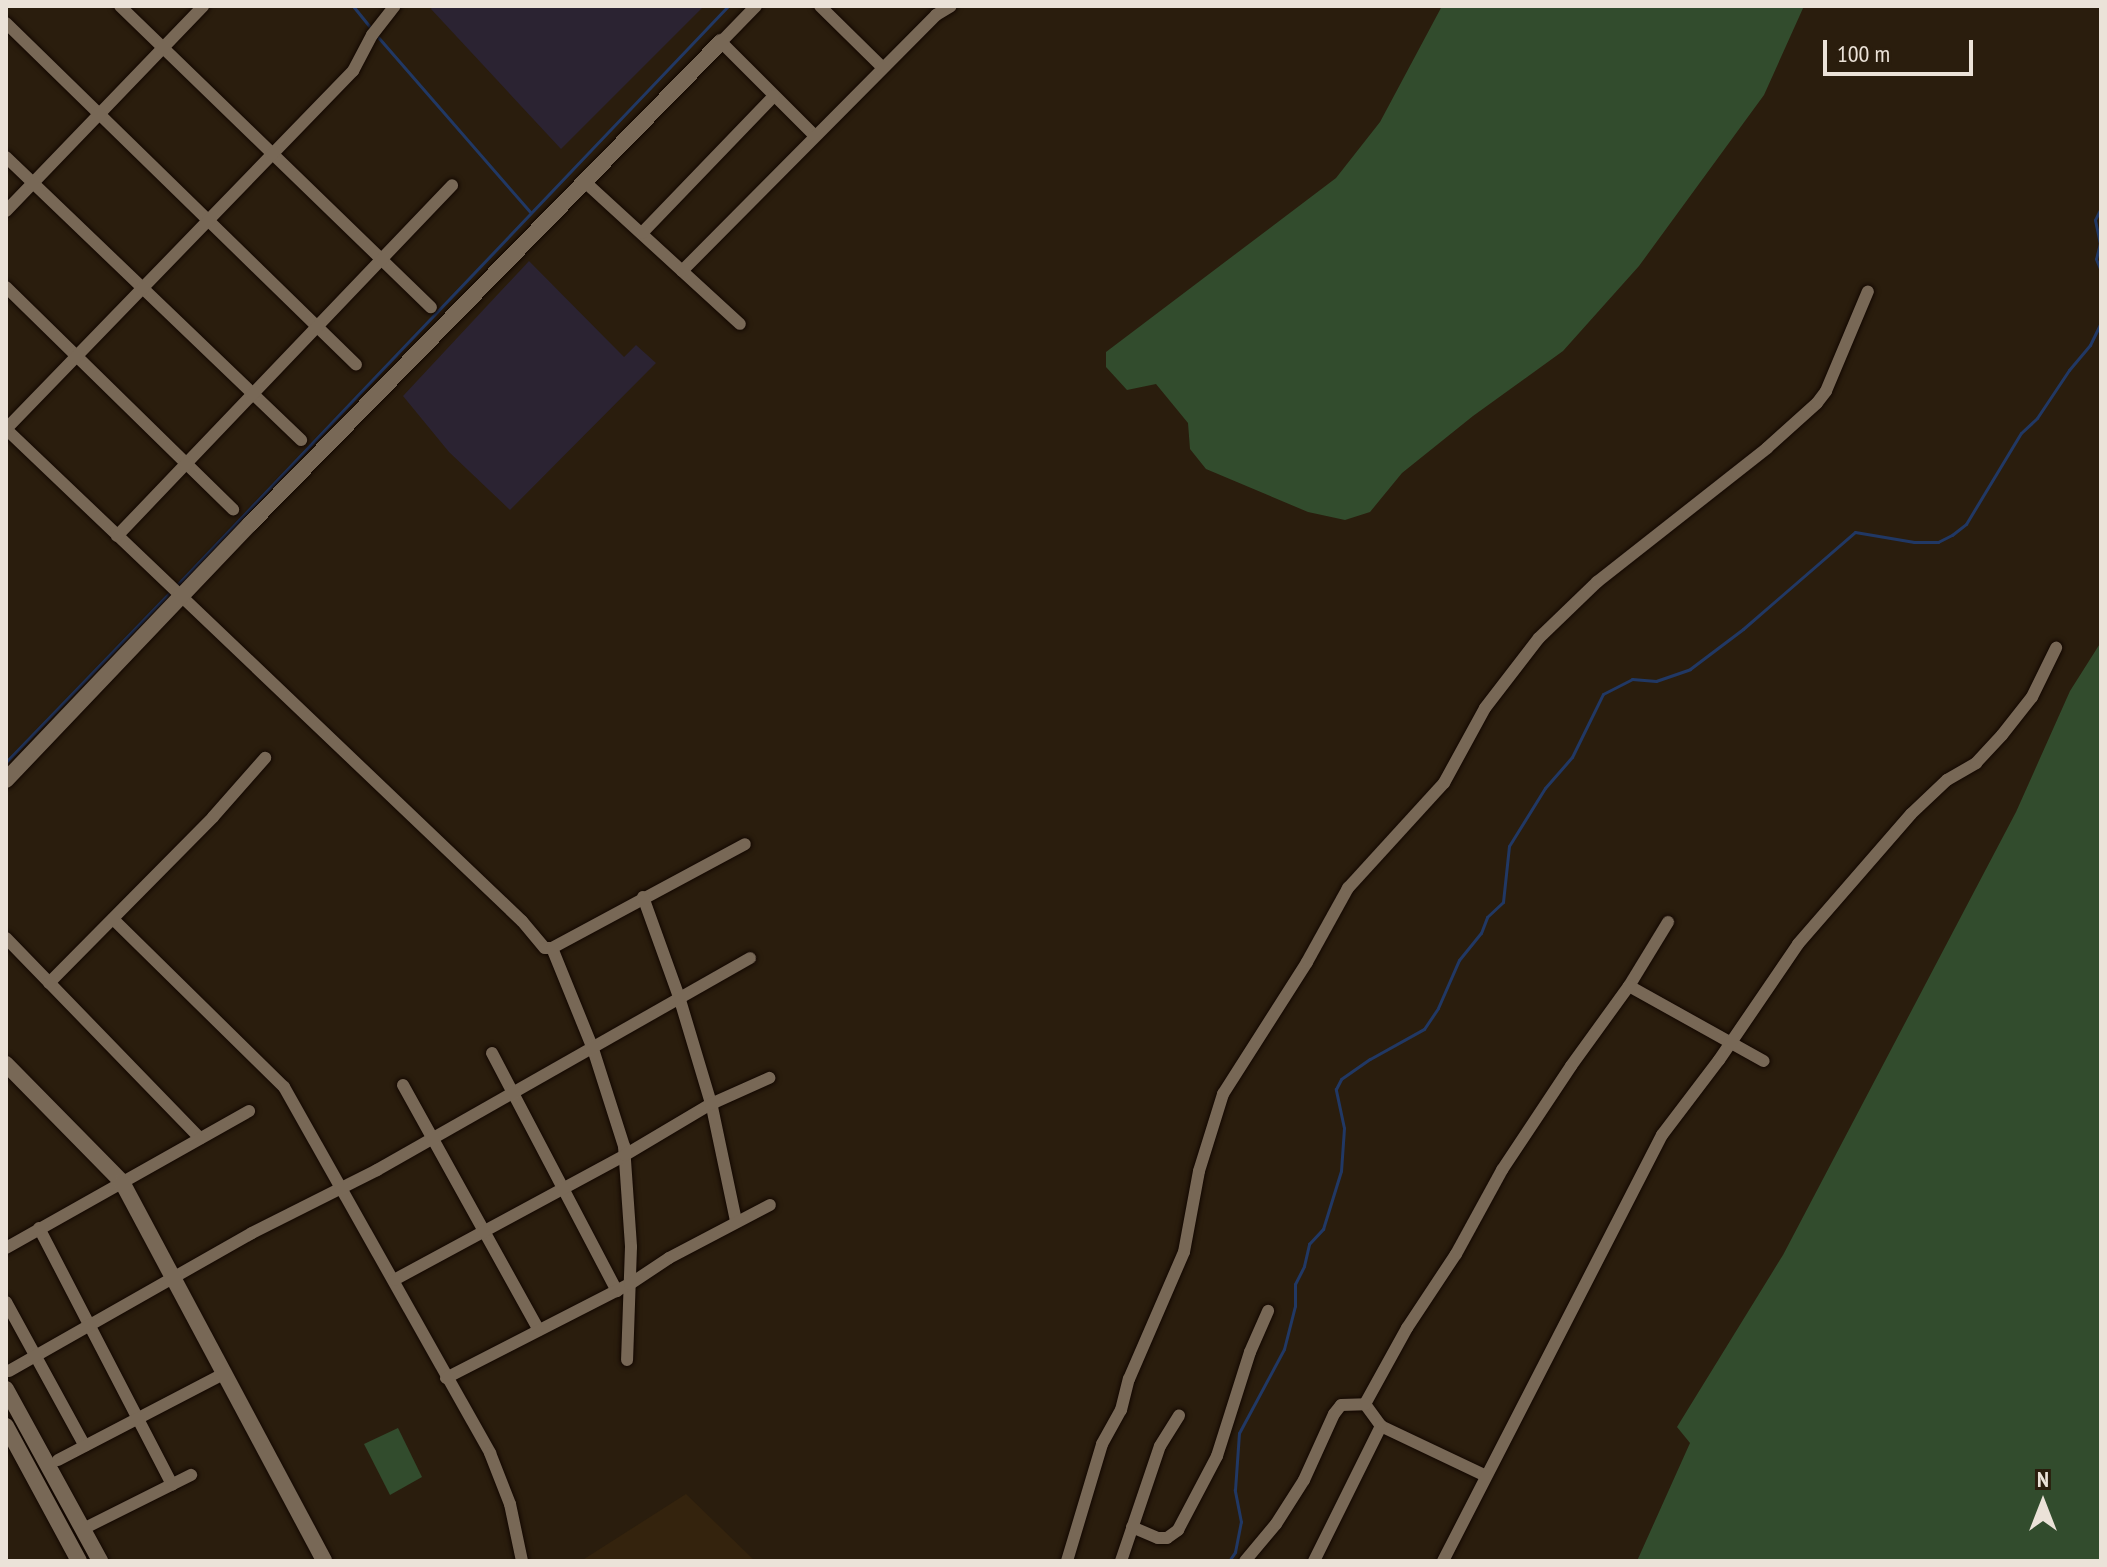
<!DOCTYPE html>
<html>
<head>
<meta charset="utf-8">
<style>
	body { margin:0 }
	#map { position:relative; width:2107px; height:1567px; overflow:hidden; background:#2a1d0d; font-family:"PT Sans Narrow",sans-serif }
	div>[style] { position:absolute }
	.built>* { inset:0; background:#34230d }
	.industrial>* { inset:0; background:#2b2332 }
	.green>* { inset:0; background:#324c2d }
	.stream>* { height:3px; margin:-1.5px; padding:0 1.5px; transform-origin:1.5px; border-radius:1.5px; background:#213864 }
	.roads { filter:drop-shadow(0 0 2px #120700) drop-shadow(0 0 2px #120700) }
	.minor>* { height:12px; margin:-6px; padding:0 6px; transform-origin:6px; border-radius:6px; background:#786856 }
	.tertiary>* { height:16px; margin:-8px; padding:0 8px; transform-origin:8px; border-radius:8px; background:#786856 }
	span { translate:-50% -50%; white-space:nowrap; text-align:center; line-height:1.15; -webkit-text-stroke:7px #2a1d0d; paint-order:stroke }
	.frame { position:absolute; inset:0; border:8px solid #ebe2d8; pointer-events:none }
	.north { position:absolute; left:2003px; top:1463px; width:80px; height:80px; -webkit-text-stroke:6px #2a1d0d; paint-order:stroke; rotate:0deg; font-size:22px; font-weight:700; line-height:32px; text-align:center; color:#ebe2d8 }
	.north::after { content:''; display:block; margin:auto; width:28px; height:36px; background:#ebe2d8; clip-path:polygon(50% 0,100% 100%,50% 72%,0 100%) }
	.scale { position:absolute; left:1823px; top:40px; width:150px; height:36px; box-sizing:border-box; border:4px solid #ebe2d8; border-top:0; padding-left:10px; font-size:24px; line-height:28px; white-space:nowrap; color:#ebe2d8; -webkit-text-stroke:6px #2a1d0d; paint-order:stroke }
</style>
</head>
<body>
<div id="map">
	<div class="built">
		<i style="clip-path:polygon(686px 1494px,755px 1561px,581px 1561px)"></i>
	</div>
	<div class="industrial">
		<i style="clip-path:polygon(433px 6px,704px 6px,561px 149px,431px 9px)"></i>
		<i style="clip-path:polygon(529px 261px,624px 357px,636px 345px,656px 363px,510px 510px,449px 452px,403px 396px)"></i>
	</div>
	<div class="green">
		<i style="clip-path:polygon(1442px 6px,1804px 6px,1764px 95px,1639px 266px,1563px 351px,1473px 416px,1402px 473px,1370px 512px,1345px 520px,1308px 512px,1206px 469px,1190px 449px,1188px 423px,1156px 384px,1127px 390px,1106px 367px,1106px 352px,1336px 178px,1380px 122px)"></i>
		<i style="clip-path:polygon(2101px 642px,2101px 1561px,1637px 1561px,1690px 1443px,1677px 1427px,1783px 1255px,2016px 812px,2070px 691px)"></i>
		<i style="clip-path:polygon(398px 1428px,422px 1477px,390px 1495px,364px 1444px)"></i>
	</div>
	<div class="stream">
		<i style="left:353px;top:6px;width:28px;rotate:51deg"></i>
		<i style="left:378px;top:37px;width:232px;rotate:49deg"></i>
		<i style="left:2101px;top:208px;width:13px;rotate:117deg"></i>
		<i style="left:2095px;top:220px;width:24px;rotate:78deg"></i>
		<i style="left:2100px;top:243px;width:16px;rotate:104deg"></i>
		<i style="left:2096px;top:259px;width:13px;rotate:67deg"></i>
		<i style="left:177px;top:585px;width:799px;rotate:-46.42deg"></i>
		<i style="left:6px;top:762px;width:238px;rotate:-46deg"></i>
		<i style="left:1229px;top:1561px;width:11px;rotate:-56deg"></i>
		<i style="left:1235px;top:1552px;width:31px;rotate:-79deg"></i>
		<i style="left:1241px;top:1522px;width:33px;rotate:-101deg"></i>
		<i style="left:1235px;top:1490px;width:57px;rotate:-86deg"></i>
		<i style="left:1239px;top:1433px;width:95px;rotate:-61.8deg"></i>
		<i style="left:1284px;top:1349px;width:44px;rotate:-75.7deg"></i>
		<i style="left:1295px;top:1306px;width:22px;rotate:-90deg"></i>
		<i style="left:1295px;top:1284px;width:20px;rotate:-63deg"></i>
		<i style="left:1304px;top:1266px;width:23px;rotate:-77deg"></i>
		<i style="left:1309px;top:1244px;width:21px;rotate:-47deg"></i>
		<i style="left:1323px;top:1229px;width:61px;rotate:-72.8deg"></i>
		<i style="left:1341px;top:1171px;width:43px;rotate:-86deg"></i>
		<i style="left:1344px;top:1128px;width:40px;rotate:-102deg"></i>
		<i style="left:1336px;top:1089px;width:11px;rotate:-63deg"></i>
		<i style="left:1341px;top:1079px;width:35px;rotate:-35deg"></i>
		<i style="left:1370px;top:1059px;width:62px;rotate:-29.1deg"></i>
		<i style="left:1424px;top:1029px;width:25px;rotate:-56deg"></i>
		<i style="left:1438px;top:1008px;width:52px;rotate:-66.4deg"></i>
		<i style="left:1459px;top:960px;width:35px;rotate:-51deg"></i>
		<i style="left:1481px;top:933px;width:17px;rotate:-69deg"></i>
		<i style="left:1487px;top:917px;width:22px;rotate:-43deg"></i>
		<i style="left:1503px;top:902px;width:56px;rotate:-83.9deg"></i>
		<i style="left:1509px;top:846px;width:68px;rotate:-58.2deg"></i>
		<i style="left:1545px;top:788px;width:41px;rotate:-48.9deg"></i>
		<i style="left:1572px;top:757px;width:70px;rotate:-63.8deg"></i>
		<i style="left:1603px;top:694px;width:33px;rotate:-27deg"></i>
		<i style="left:1632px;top:679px;width:24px;rotate:5deg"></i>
		<i style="left:1656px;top:681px;width:36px;rotate:-19deg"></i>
		<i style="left:1690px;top:669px;width:66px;rotate:-37deg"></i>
		<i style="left:1743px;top:629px;width:148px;rotate:-40.9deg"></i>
		<i style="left:1855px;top:532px;width:60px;rotate:9.6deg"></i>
		<i style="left:1914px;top:542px;width:24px"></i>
		<i style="left:1938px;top:542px;width:16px;rotate:-27deg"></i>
		<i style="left:1952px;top:535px;width:18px;rotate:-38deg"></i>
		<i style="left:1966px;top:524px;width:106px;rotate:-58.9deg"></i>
		<i style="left:2021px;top:433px;width:22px;rotate:-43deg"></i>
		<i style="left:2037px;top:418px;width:58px;rotate:-56.3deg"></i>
		<i style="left:2069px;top:370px;width:33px;rotate:-50deg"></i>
		<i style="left:2090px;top:345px;width:25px;rotate:-64deg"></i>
	</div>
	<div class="roads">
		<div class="minor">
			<i style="left:120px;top:6px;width:433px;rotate:44.1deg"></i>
			<i style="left:756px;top:6px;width:50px;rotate:134.2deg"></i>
			<i style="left:721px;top:42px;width:133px;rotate:45deg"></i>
			<i style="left:820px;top:6px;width:88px;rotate:44.5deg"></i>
			<i style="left:6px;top:23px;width:489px;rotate:44.3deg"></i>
			<i style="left:6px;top:157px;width:409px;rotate:43.8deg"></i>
			<i style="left:585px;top:182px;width:210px;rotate:42.5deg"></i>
			<i style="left:6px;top:211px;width:284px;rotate:-46.1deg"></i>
			<i style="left:642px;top:233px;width:190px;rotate:-46.1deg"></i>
			<i style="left:682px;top:271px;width:361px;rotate:-45.2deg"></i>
			<i style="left:936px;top:15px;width:17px;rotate:-31deg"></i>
			<i style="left:6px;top:287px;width:318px;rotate:44.4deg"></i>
			<i style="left:6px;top:429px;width:713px;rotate:43.64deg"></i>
			<i style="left:522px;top:921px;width:35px;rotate:50deg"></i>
			<i style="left:545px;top:948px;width:7px"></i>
			<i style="left:552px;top:948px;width:219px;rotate:-28.3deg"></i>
			<i style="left:6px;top:429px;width:499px;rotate:-45.9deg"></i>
			<i style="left:353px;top:71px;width:41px;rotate:-62.2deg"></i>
			<i style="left:372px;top:35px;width:37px;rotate:-52deg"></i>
			<i style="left:117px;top:536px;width:485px;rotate:-46.3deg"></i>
			<i style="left:643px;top:897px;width:109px;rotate:70.2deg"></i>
			<i style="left:680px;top:1000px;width:112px;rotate:73.3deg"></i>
			<i style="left:712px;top:1107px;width:116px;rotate:78.1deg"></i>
			<i style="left:113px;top:919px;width:240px;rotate:44.5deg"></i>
			<i style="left:284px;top:1087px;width:420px;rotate:60.6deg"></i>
			<i style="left:490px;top:1453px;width:55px;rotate:68.6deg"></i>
			<i style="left:510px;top:1504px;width:58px;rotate:78.1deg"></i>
			<i style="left:6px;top:938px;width:279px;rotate:45.9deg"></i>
			<i style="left:552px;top:948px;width:109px;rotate:67.9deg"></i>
			<i style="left:593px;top:1049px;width:102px;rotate:72.3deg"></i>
			<i style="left:624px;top:1146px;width:101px;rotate:86deg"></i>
			<i style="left:631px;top:1247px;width:113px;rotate:92deg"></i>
			<i style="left:49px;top:983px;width:233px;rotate:-45.3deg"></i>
			<i style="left:213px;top:817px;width:79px;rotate:-48.6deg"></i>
			<i style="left:1629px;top:986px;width:75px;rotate:-58.6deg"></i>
			<i style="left:492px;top:1053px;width:269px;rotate:62.3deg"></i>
			<i style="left:403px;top:1085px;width:280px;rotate:61deg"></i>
			<i style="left:39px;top:1228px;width:289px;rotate:62.6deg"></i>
			<i style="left:6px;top:1248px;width:279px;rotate:-29.4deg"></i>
			<i style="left:394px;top:1280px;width:263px;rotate:-28.4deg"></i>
			<i style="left:625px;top:1155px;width:100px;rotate:-30.7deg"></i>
			<i style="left:711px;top:1104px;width:64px;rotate:-24.1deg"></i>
			<i style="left:6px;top:1302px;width:164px;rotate:61.3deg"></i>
			<i style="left:9px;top:1371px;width:279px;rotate:-29.6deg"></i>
			<i style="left:252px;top:1233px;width:140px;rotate:-26.7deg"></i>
			<i style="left:377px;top:1170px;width:429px;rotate:-29.6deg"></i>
			<i style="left:446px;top:1378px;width:207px;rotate:-27.1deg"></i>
			<i style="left:630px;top:1284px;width:47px;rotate:-33.7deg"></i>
			<i style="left:669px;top:1258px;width:114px;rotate:-27.7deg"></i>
			<i style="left:58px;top:1460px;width:186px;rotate:-27.5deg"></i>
			<i style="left:1484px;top:1475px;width:114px;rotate:-154.6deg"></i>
			<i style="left:1381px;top:1426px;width:27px;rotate:-126deg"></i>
			<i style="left:1365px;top:1404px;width:87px;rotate:-61.1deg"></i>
			<i style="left:1407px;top:1328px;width:89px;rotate:-56.5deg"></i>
			<i style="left:1456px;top:1254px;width:96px;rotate:-61.3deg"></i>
			<i style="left:1502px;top:1170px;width:125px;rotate:-56.4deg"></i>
			<i style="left:1571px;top:1066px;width:99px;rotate:-54.1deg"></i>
			<i style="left:1629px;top:986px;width:154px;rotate:29.1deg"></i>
			<i style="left:1132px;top:1527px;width:28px;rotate:23deg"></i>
			<i style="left:1158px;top:1538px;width:9px"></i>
			<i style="left:1167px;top:1538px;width:14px;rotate:-36deg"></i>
			<i style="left:1178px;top:1530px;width:84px;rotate:-62.2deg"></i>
			<i style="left:1217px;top:1456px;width:109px;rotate:-72.4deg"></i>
			<i style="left:1250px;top:1352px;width:45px;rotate:-66.3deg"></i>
			<i style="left:83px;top:1529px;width:121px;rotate:-26.6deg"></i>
			<i style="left:1067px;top:1561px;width:122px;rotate:-73.3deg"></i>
			<i style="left:1102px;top:1444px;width:39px;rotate:-61deg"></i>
			<i style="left:1121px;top:1410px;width:32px;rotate:-76deg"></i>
			<i style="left:1129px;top:1379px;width:138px;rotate:-66.6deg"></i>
			<i style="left:1184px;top:1252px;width:82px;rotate:-79.5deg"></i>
			<i style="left:1199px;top:1171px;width:81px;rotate:-72.7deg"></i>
			<i style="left:1223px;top:1094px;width:156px;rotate:-57.5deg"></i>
			<i style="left:1307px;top:962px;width:85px;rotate:-61deg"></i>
			<i style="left:1348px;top:888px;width:142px;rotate:-47.6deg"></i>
			<i style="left:1444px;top:783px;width:85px;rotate:-61.3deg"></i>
			<i style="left:1485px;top:708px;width:88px;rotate:-52.4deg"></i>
			<i style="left:1539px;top:638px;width:81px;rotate:-44deg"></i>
			<i style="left:1597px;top:582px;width:216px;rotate:-38.2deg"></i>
			<i style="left:1767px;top:448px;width:67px;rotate:-42deg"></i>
			<i style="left:1817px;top:403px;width:15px;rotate:-53deg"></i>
			<i style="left:1826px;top:391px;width:108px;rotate:-67.2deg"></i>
			<i style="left:1121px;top:1561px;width:121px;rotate:-71.3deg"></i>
			<i style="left:1160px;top:1446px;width:36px;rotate:-58deg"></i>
			<i style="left:1245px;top:1561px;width:48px;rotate:-50deg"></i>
			<i style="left:1276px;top:1524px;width:52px;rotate:-57.5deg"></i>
			<i style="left:1304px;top:1480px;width:72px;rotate:-65.6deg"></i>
			<i style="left:1334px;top:1414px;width:11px;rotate:-52deg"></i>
			<i style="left:1341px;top:1405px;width:24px;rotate:-2deg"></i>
			<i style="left:1314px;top:1561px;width:151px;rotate:-63.6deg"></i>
			<i style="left:1443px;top:1561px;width:479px;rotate:-62.8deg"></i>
			<i style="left:1662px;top:1135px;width:94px;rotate:-52.8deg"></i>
			<i style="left:1719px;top:1060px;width:140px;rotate:-55.7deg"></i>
			<i style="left:1798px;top:944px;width:172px;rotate:-49deg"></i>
			<i style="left:1911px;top:814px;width:50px;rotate:-43.4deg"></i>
			<i style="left:1947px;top:780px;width:34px;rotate:-30deg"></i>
			<i style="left:1976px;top:763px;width:38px;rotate:-47deg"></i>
			<i style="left:2002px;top:735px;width:48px;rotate:-51.7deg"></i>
			<i style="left:2032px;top:697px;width:55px;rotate:-63.9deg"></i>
		</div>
		<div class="tertiary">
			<i style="left:6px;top:780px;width:354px;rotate:-46.4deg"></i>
			<i style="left:250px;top:524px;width:674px;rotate:-45.66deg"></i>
			<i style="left:6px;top:1064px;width:165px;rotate:45.5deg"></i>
			<i style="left:122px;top:1182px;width:429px;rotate:61.9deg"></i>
			<i style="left:6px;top:1389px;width:196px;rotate:61.3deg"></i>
			<i style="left:6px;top:1426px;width:153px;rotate:61.6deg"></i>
		</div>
	</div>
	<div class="frame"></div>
	<div class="north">N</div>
	<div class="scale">100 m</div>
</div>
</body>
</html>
